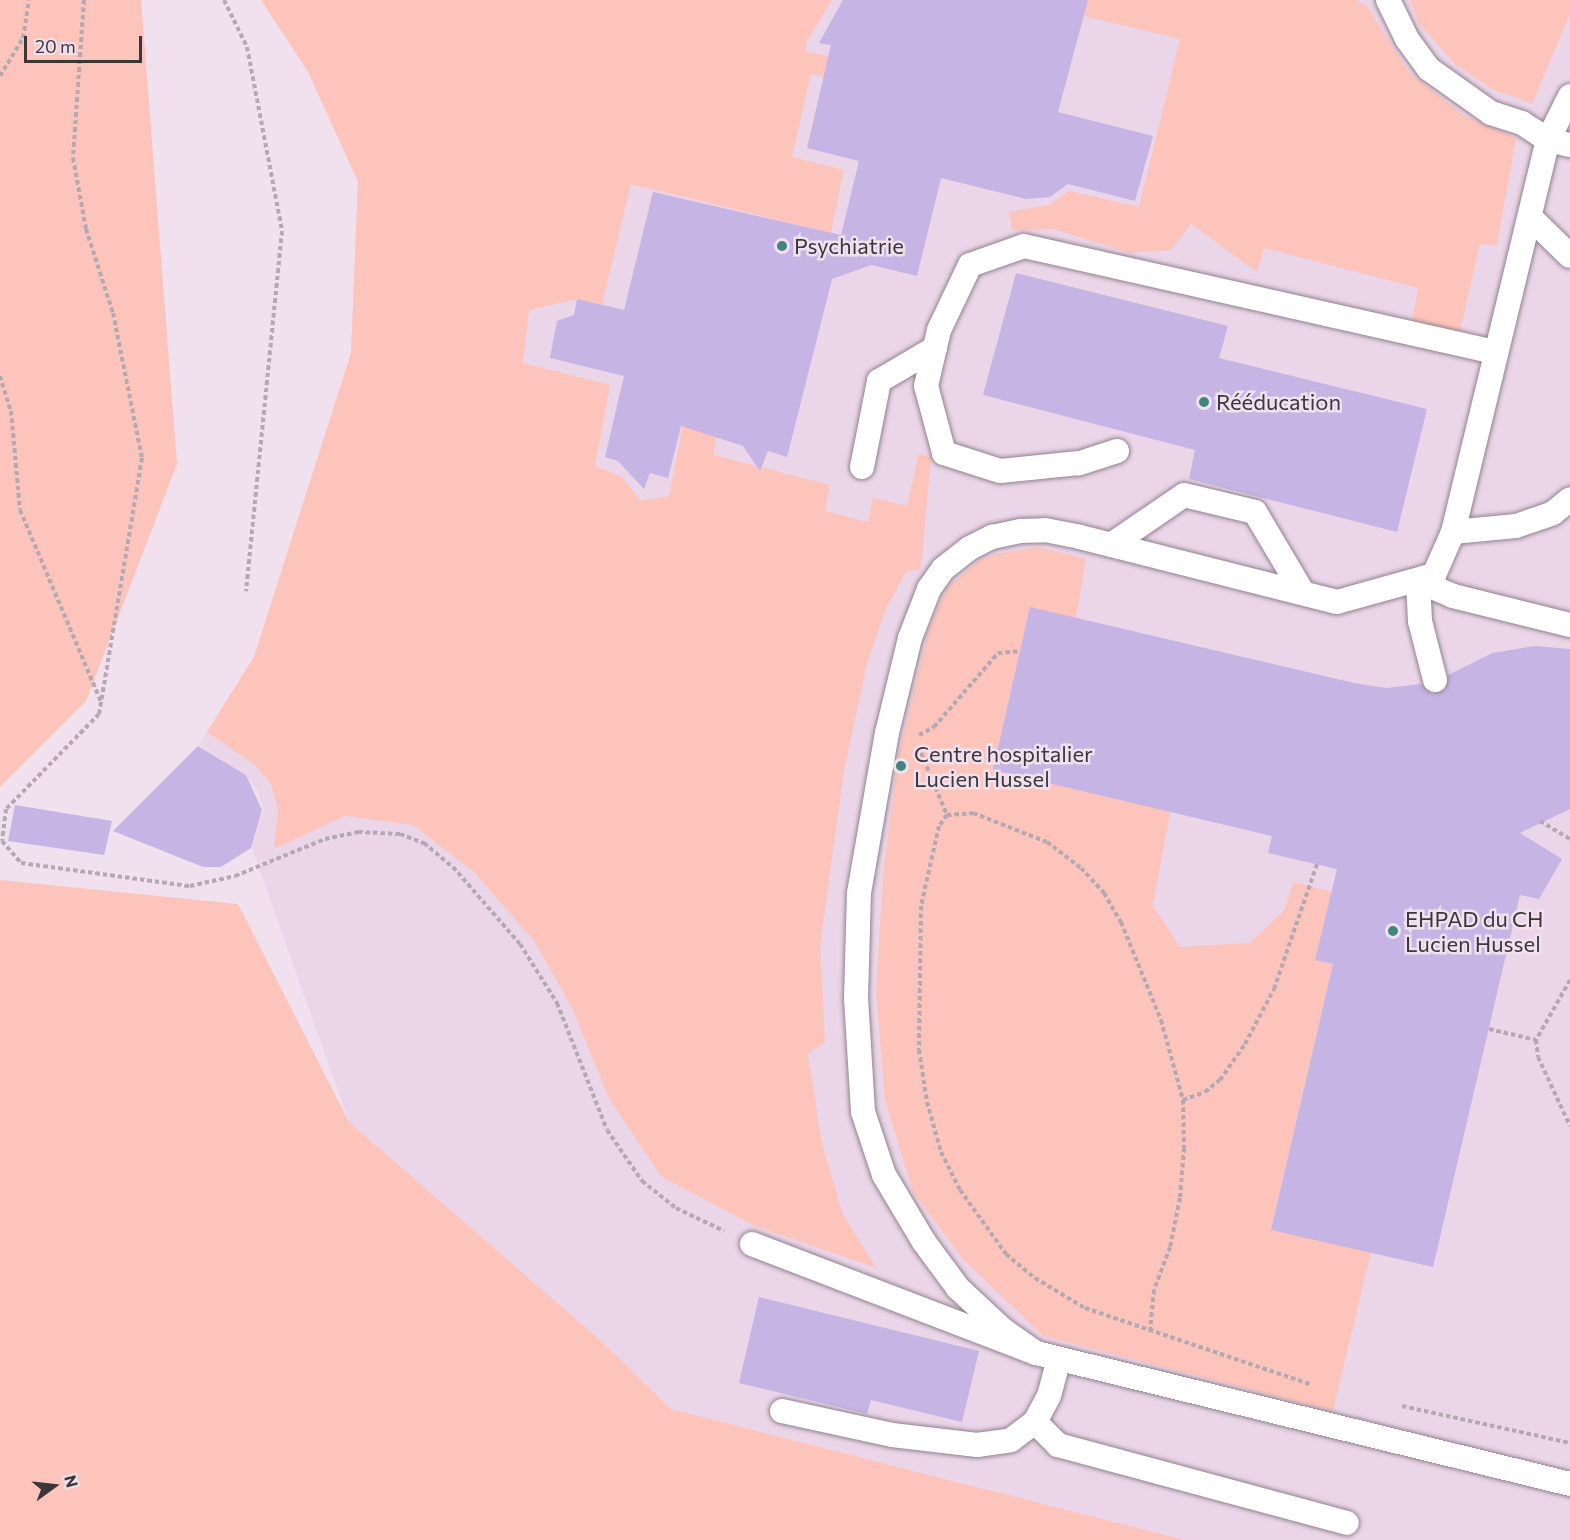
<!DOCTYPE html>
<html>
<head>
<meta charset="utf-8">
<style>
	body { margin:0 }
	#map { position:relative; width:1570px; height:1540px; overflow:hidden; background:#f1e1ee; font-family:Commissioner,sans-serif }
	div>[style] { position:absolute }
	.built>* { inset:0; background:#ebd5e8 }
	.green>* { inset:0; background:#fdc4bb }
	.building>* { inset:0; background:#c5b4e4 }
	.path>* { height:4px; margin-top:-2px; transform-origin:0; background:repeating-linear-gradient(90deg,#b4a8b2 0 4.5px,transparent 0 7.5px) }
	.roads { filter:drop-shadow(0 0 2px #91838f) drop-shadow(0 0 2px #91838f) }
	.lane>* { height:24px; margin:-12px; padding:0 12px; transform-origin:12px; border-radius:12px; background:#fff }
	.dots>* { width:16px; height:16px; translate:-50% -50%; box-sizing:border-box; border:3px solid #f1e1ee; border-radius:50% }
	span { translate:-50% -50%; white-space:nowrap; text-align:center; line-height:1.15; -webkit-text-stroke:5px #f1e1ee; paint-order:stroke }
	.poi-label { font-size:22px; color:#3c363b }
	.left { translate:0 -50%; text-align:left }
	.north { position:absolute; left:24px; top:1456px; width:60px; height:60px; -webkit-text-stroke:4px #f1e1ee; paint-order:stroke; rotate:75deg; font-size:16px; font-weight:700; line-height:24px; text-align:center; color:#3c363b }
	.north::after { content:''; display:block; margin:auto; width:21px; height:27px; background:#3c363b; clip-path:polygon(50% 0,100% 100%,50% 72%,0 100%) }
	.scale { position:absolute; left:24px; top:36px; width:118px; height:27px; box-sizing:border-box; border:3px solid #3c363b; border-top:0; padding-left:8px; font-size:18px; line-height:21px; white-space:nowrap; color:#3c363b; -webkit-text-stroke:4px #f1e1ee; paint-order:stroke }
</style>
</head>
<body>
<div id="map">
	<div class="built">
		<i style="clip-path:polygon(285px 0,1570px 0,1570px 1540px,1185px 1540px,671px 1409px,600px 1340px,349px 1122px,252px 848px,263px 810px,258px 792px,246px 775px,199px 745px,254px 657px,351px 354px,358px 181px,307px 70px,263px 3px)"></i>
	</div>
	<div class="green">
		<i style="clip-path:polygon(0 0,141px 0,177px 464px,86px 701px,0 787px)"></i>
		<i style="clip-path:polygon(261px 0,832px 0,807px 41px,806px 52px,836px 57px,832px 78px,811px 74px,792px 157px,844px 170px,831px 233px,631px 184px,602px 305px,577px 299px,529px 310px,523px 363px,610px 385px,595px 466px,622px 477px,641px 501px,669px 496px,688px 400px,718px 413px,714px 455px,830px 485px,825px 511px,868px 522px,873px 498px,907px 506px,919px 454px,931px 457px,921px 569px,906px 572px,885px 611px,867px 664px,844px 771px,820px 946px,825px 1042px,808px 1054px,822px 1144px,843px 1214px,876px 1268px,753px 1225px,662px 1177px,610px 1100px,572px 1008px,535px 942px,475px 873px,413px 825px,345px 816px,274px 849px,278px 808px,270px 782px,254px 764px,207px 732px,254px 657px,351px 353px,358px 181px,307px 70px)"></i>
		<i style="clip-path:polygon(1088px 0,1356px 0,1367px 6px,1408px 71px,1463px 115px,1516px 138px,1497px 245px,1480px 244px,1458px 339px,1411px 326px,1418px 288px,1264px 248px,1257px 272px,1191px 224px,1171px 250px,1130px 253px,1053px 229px,1012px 230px,1009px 212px,1049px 205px,1069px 191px,1139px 207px,1180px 39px,1084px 16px)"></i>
		<i style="clip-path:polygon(1410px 0,1570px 0,1570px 14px,1532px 104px,1492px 89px,1456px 65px,1419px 24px)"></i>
		<i style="clip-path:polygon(1038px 547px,1086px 559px,1076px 618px,1030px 608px,993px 770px,1170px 812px,1153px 906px,1180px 947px,1250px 943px,1285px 909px,1293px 882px,1332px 892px,1315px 960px,1333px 964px,1271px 1229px,1371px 1252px,1333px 1411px,1043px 1336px,963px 1259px,913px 1192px,885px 1100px,876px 992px,883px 875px,898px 757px,929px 629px,947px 588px,978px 561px,996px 554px)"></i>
		<i style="clip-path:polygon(0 880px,238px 904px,349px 1122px,600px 1340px,671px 1409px,1185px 1540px,0 1540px)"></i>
	</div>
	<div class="building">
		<i style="clip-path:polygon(843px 0,1088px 0,1058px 112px,1153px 136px,1135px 201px,1068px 184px,1050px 197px,1026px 199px,941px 178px,917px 276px,871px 265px,832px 279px,787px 457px,768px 451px,760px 471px,743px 446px,681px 426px,668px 478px,650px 473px,644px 489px,618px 461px,605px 457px,624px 376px,550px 358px,557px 321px,574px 315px,577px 299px,624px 310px,653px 192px,841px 235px,859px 161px,807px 148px,831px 45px,819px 43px)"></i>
		<i style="clip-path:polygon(1016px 273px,1228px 326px,1219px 358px,1427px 409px,1397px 532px,1189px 479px,1195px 450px,983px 395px)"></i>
		<i style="clip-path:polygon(1030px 607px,1354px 683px,1386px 688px,1421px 684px,1432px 694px,1445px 690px,1448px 675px,1492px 653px,1535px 646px,1570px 649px,1570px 809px,1520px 833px,1562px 859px,1539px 899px,1520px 895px,1433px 1267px,1271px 1230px,1333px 964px,1315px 960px,1337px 869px,1268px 853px,1272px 836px,993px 770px)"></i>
		<i style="clip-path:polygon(198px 746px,246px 775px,262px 810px,251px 848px,221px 867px,203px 867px,113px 831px)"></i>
		<i style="clip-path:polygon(15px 805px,112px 821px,104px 855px,8px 841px)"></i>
		<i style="clip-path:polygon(759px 1297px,979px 1351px,962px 1422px,871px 1400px,867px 1414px,739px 1383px)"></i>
	</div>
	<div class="path">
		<i style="left:84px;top:0;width:158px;rotate:94deg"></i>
		<i style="left:73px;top:158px;width:72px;rotate:79.6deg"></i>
		<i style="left:86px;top:229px;width:88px;rotate:72.2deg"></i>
		<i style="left:113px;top:313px;width:148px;rotate:78.7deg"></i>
		<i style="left:142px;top:458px;width:260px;rotate:99.5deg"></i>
		<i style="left:99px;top:714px;width:133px;rotate:134.4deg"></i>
		<i style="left:6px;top:809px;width:32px;rotate:97deg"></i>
		<i style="left:2px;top:841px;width:29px;rotate:49deg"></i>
		<i style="left:21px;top:863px;width:171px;rotate:7.8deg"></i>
		<i style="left:190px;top:886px;width:46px;rotate:-12.5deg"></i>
		<i style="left:235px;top:876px;width:97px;rotate:-22.3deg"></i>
		<i style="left:325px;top:839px;width:34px;rotate:-12deg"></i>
		<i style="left:358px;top:832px;width:42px;rotate:2.7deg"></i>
		<i style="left:400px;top:834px;width:26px;rotate:21deg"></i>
		<i style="left:424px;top:843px;width:38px;rotate:40deg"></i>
		<i style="left:453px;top:867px;width:102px;rotate:49deg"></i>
		<i style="left:520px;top:944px;width:70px;rotate:57.9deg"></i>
		<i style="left:557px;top:1003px;width:136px;rotate:68.5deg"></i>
		<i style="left:607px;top:1130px;width:62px;rotate:55.5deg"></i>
		<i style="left:642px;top:1181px;width:43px;rotate:38.5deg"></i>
		<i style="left:676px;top:1208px;width:53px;rotate:25.6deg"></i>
		<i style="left:224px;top:0;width:52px;rotate:63.9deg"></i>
		<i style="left:247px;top:47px;width:187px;rotate:79.2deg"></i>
		<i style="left:282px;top:231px;width:362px;rotate:95.7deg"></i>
		<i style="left:0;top:76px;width:44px;rotate:-58.8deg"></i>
		<i style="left:23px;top:38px;width:38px;rotate:-81deg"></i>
		<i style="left:0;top:376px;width:37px;rotate:73deg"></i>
		<i style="left:11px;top:411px;width:99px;rotate:84.8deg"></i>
		<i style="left:20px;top:510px;width:208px;rotate:67.1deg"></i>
		<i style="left:919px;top:735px;width:17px;rotate:-28deg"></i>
		<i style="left:934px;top:727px;width:98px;rotate:-49.1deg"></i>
		<i style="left:998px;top:653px;width:22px;rotate:-5deg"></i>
		<i style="left:918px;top:746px;width:75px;rotate:67.2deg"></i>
		<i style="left:947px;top:815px;width:14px;rotate:126deg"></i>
		<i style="left:939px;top:826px;width:82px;rotate:102.7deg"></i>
		<i style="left:921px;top:906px;width:144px;rotate:90.8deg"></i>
		<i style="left:919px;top:1050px;width:53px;rotate:81.3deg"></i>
		<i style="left:927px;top:1102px;width:52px;rotate:74.4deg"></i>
		<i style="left:941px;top:1152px;width:42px;rotate:63.4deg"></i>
		<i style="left:960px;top:1190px;width:79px;rotate:54.3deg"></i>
		<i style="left:1006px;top:1254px;width:38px;rotate:40deg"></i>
		<i style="left:1035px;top:1278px;width:58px;rotate:31deg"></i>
		<i style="left:1085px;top:1308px;width:237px;rotate:18.7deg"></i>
		<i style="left:947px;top:815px;width:26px;rotate:-4deg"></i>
		<i style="left:973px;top:813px;width:79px;rotate:21.4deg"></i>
		<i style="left:1047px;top:842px;width:43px;rotate:37.4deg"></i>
		<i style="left:1081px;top:868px;width:34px;rotate:47deg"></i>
		<i style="left:1104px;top:893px;width:34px;rotate:60deg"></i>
		<i style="left:1121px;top:922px;width:106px;rotate:67.8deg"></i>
		<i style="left:1161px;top:1020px;width:83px;rotate:74.6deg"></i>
		<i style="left:1183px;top:1100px;width:48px;rotate:88.8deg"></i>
		<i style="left:1184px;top:1148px;width:50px;rotate:94.6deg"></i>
		<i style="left:1180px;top:1198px;width:50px;rotate:101.5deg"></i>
		<i style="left:1170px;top:1247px;width:46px;rotate:110.4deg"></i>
		<i style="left:1154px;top:1290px;width:41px;rotate:95.6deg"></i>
		<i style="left:1540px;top:821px;width:35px;rotate:31deg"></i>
		<i style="left:1570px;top:980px;width:69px;rotate:119.5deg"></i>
		<i style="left:1536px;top:1040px;width:17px;rotate:83deg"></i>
		<i style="left:1538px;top:1057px;width:76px;rotate:65.1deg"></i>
		<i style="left:1489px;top:1029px;width:48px;rotate:13.2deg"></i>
		<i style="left:1183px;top:1100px;width:23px;rotate:-20deg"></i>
		<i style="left:1205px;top:1092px;width:19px;rotate:-39deg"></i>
		<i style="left:1220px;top:1080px;width:44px;rotate:-55.2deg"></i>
		<i style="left:1245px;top:1044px;width:62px;rotate:-62.2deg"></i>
		<i style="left:1274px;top:989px;width:132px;rotate:-71deg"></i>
		<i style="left:1402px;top:1406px;width:172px;rotate:12.4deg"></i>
	</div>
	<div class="roads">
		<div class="lane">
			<i style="left:1388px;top:0;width:43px;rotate:64deg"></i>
			<i style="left:1407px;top:39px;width:37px;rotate:54deg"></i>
			<i style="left:1429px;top:69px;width:76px;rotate:35.4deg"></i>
			<i style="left:1491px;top:113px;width:33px;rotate:18deg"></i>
			<i style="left:1522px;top:123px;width:31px;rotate:33deg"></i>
			<i style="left:1548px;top:140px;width:23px;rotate:13deg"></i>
			<i style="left:1531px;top:218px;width:54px;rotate:44.3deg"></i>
			<i style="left:1117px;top:451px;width:40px;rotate:162deg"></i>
			<i style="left:1079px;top:463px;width:79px;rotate:174.2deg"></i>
			<i style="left:1000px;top:471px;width:59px;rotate:-162.2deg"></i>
			<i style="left:944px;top:453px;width:69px;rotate:-105deg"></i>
			<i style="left:926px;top:386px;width:57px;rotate:-76.9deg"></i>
			<i style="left:939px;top:330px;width:72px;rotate:-64.5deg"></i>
			<i style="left:970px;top:265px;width:57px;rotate:-19.4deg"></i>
			<i style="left:1024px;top:246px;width:484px;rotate:12.7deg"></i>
			<i style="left:862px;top:467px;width:88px;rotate:-78.8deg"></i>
			<i style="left:879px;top:381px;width:65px;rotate:-30.5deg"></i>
			<i style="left:1453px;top:532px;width:63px;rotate:-5.4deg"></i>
			<i style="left:1516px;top:526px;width:39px;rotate:-19deg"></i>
			<i style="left:1553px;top:513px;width:22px;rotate:-39deg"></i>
			<i style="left:1111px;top:545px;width:88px;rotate:-34.4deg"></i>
			<i style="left:1184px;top:495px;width:73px;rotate:13.5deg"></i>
			<i style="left:1255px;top:512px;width:94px;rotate:59.3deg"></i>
			<i style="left:1435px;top:680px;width:61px;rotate:-104.3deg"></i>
			<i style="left:1420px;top:621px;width:40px;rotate:-92.9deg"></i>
			<i style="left:1418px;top:581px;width:38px;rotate:23deg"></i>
			<i style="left:1453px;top:596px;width:121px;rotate:13.9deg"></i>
			<i style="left:752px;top:1244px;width:304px;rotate:21deg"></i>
			<i style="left:1036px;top:1353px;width:550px;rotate:13.78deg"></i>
			<i style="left:1036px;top:1353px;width:40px;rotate:-145.1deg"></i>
			<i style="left:1003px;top:1330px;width:62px;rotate:-137deg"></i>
			<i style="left:958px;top:1288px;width:57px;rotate:-126.5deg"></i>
			<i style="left:924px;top:1242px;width:78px;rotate:-120.8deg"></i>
			<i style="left:884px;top:1175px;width:66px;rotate:-108.4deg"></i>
			<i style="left:863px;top:1112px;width:113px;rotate:-93.5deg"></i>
			<i style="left:856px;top:999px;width:106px;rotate:-88.4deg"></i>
			<i style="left:859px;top:893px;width:162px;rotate:-80.1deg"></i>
			<i style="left:887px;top:733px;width:98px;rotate:-76.4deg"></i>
			<i style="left:910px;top:638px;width:53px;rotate:-68.8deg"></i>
			<i style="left:929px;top:589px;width:24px;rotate:-55deg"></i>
			<i style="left:943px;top:569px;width:34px;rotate:-38deg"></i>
			<i style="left:970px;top:548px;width:25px;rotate:-27deg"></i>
			<i style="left:992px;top:537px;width:30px;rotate:-12deg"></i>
			<i style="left:1021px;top:531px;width:24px;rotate:-2deg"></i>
			<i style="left:1045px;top:530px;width:36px;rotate:11deg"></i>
			<i style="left:1080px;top:537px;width:265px;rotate:14.2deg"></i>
			<i style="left:1337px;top:602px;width:101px;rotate:-15.6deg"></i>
			<i style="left:1434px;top:575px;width:47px;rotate:-66.2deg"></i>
			<i style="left:1453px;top:532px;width:403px;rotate:-76.4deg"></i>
			<i style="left:1548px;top:140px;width:49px;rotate:-63.4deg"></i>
			<i style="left:782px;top:1411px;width:113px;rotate:12.3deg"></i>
			<i style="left:892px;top:1435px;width:86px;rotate:6.7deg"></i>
			<i style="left:977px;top:1445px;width:34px;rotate:-8deg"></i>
			<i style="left:1011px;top:1440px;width:30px;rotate:-37deg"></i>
			<i style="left:1035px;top:1422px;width:30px;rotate:-62deg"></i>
			<i style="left:1049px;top:1396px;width:38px;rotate:-75deg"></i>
			<i style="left:1035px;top:1422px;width:33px;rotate:45deg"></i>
			<i style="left:1058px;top:1445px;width:299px;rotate:15.1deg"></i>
		</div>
	</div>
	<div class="dots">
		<i style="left:782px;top:246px;background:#40867e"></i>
		<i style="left:1204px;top:402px;background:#40867e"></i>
		<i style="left:901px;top:766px;background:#40867e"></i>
		<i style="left:1393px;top:931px;background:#40867e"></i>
	</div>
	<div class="poi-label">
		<span class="left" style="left:794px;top:246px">Psychiatrie</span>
		<span class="left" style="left:1216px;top:402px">Rééducation</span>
		<span class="left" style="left:914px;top:766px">Centre hospitalier<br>Lucien Hussel</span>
		<span class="left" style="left:1405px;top:931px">EHPAD du CH<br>Lucien Hussel</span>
	</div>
	<div class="north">N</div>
	<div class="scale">20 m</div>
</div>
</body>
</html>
